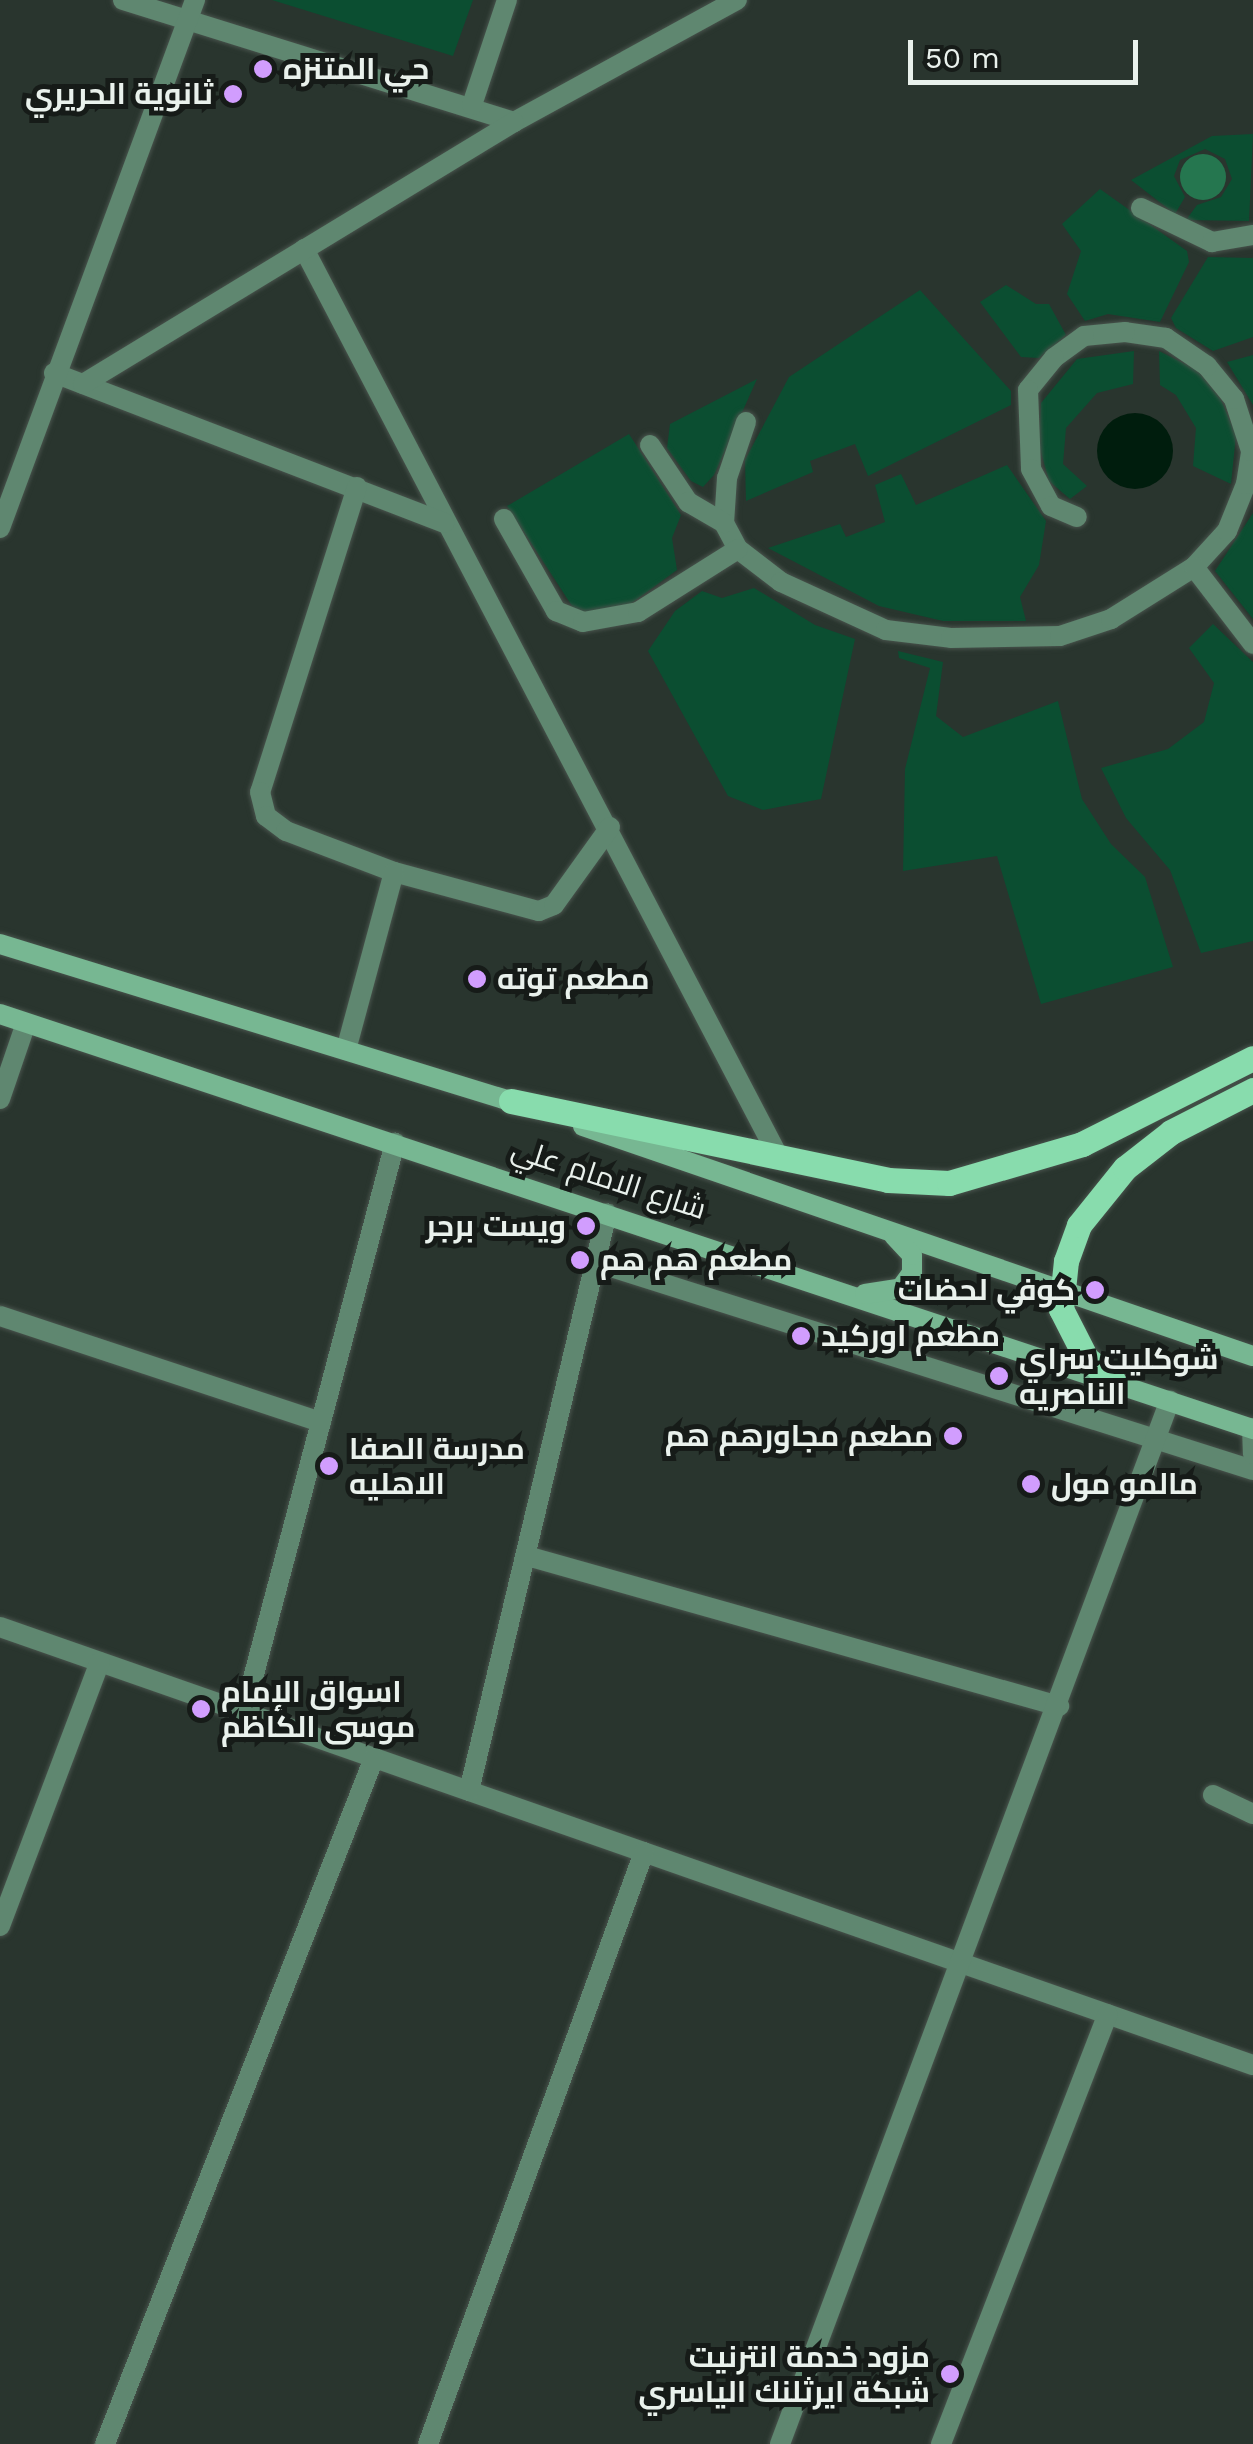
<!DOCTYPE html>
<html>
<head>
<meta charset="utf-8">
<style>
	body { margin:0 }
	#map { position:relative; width:1253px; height:2444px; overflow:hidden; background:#29352e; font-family:"Work Sans",Cairo,sans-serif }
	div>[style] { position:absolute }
	.green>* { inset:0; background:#0b4e31 }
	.water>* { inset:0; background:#001d0d }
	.round { border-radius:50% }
	.building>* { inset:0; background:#25764f }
	.roads { filter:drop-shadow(0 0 2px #48534c) drop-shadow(0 0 2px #48534c) }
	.pedestrian>* { height:20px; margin:-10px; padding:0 10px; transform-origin:10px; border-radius:10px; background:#5f8770 }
	.minor>* { height:20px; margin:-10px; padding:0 10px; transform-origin:10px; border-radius:10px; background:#5f8770 }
	.tertiary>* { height:20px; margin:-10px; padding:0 10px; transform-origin:10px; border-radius:10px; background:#5f8770 }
	.secondary>* { height:20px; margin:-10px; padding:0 10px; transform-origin:10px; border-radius:10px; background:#77b792 }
	.primary>* { height:25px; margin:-12.5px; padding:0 12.5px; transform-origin:12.5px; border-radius:12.5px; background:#88dcad }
	.dots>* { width:28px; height:28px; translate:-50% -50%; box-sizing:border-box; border:5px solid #161b18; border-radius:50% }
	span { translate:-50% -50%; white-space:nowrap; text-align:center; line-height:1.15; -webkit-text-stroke:10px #161b18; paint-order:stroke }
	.poi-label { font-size:30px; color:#e9f1ec; font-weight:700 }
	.left { translate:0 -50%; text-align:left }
	.right { translate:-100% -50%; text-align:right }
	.street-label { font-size:30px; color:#e9f1ec }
	.scale { position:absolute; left:908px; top:40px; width:230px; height:45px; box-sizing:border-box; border:5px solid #e9f1ec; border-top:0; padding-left:12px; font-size:30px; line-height:35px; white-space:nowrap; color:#e9f1ec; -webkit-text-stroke:8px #161b18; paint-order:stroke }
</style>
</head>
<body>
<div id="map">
	<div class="green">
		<i style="clip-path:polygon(272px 0,473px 0,453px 56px)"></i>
		<i style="clip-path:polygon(1253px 134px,1249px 221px,1186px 220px,1197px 205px,1221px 197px,1232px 179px,1225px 159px,1205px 149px,1180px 160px,1174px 176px,1185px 197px,1175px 214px,1131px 180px,1212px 136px)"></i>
		<i style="clip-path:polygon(1100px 189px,1187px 251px,1189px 262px,1160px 322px,1108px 314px,1085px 321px,1067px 294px,1081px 251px,1062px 224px)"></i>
		<i style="clip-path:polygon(1208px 257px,1253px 258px,1253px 337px,1213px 351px,1176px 328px,1171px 318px)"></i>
		<i style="clip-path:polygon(1006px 285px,1036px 304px,1049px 304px,1066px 335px,1039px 358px,1021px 357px,980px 302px)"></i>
		<i style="clip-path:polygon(920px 290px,1011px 391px,1011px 405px,868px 476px,855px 444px,810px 461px,813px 472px,746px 501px,745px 460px,789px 377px)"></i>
		<i style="clip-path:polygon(1134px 351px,1133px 384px,1097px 393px,1066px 428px,1063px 464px,1087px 486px,1070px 499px,1049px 481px,1039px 445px,1041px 403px,1077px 359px)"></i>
		<i style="clip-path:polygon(1159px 351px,1197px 370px,1221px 400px,1236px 435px,1231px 484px,1193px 466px,1196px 428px,1176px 395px,1160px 385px)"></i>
		<i style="clip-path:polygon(1253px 355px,1253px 405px,1227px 362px)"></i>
		<i style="clip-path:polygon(757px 379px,714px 475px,703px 487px,691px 481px,667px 448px,670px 424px)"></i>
		<i style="clip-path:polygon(629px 434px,681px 515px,672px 538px,677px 570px,629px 605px,592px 613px,574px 609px,507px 506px)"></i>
		<i style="clip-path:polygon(1007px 465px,1046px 521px,1039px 565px,1020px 597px,1026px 621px,943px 621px,879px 606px,768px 548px,840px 524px,846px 537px,885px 522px,875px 485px,901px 474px,916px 505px)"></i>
		<i style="clip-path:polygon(1253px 513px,1253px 619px,1215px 571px)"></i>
		<i style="clip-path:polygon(754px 588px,815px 625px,855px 639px,821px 799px,763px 810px,728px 796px,648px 651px,675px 611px,702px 591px,722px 598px)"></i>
		<i style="clip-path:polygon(1213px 624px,1253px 662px,1253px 941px,1201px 953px,1170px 870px,1126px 818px,1101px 768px,1168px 749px,1204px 722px,1214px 683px,1189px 648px)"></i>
		<i style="clip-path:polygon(898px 651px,943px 662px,936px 716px,963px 737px,1058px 701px,1082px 799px,1111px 844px,1145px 877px,1173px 967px,1041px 1004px,997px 856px,903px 871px,905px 769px,930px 668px,899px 658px)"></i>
	</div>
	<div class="water">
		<i class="round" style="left:1097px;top:413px;width:76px;height:76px"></i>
	</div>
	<div class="building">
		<i class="round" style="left:1180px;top:154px;width:46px;height:46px"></i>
	</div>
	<div class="roads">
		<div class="pedestrian">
			<i style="left:1141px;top:208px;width:79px;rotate:25.6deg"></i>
			<i style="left:1212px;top:242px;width:42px;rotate:-9.7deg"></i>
			<i style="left:746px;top:422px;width:59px;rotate:108.7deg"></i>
			<i style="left:727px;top:478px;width:45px;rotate:93.8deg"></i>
			<i style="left:724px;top:523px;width:30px;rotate:62deg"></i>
			<i style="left:738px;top:549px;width:54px;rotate:37.5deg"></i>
			<i style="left:781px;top:582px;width:115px;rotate:24.6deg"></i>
			<i style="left:886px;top:630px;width:65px;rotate:7deg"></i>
			<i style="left:951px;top:638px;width:109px;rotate:-1.1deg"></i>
			<i style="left:1060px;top:636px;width:54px;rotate:-18.4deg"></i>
			<i style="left:1111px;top:619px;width:98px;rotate:-32.1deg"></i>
			<i style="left:1194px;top:567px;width:49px;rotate:-47.5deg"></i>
			<i style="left:1227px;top:531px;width:51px;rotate:-68deg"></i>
			<i style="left:1246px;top:484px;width:33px;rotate:-81deg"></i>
			<i style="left:1251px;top:451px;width:55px;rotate:-108.1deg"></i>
			<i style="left:1234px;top:399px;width:43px;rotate:-129.3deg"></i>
			<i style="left:1207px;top:366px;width:50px;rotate:-145.7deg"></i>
			<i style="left:1166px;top:338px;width:41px;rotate:-171.7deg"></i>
			<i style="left:1125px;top:332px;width:41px;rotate:174.4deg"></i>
			<i style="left:1084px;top:336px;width:37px;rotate:144deg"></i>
			<i style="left:1054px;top:358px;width:41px;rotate:129.1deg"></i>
			<i style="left:1028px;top:390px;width:79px;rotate:87.8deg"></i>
			<i style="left:1031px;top:469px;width:42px;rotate:61.6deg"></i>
			<i style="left:1051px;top:506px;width:28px;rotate:23deg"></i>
			<i style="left:650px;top:445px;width:69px;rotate:56.3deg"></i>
			<i style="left:688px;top:502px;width:42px;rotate:30.3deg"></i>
			<i style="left:504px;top:519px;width:106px;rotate:60.5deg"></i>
			<i style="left:556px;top:611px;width:29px;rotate:22deg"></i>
			<i style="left:583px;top:622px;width:56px;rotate:-10.3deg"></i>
			<i style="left:638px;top:612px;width:118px;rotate:-32.2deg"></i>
		</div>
		<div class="minor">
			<i style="left:123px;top:0;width:410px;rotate:17.3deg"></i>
			<i style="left:514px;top:122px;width:254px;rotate:-28.7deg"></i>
			<i style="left:472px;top:105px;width:111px;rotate:-71.6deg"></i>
			<i style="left:304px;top:249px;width:1019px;rotate:62.4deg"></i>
			<i style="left:54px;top:373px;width:418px;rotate:21deg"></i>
			<i style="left:83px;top:384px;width:504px;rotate:-31.29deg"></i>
			<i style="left:357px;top:487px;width:320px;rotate:107.6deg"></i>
			<i style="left:260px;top:792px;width:25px;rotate:76deg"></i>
			<i style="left:266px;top:816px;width:25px;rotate:37deg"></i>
			<i style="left:286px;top:831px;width:116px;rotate:20.8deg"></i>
			<i style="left:394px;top:872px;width:150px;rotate:15.1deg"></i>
			<i style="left:539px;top:911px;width:16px;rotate:-22deg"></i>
			<i style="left:554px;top:905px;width:96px;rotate:-54.3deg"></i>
			<i style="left:0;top:528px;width:563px;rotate:-69.73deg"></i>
			<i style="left:1194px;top:567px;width:97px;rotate:52.5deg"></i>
			<i style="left:346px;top:1050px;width:184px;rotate:-74.9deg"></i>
			<i style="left:0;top:1099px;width:80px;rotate:-71.1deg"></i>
			<i style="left:595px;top:1262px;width:690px;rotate:17.54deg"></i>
			<i style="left:0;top:1316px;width:338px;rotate:18.3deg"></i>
			<i style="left:527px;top:1556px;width:553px;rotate:15.75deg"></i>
			<i style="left:0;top:1627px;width:1327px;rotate:19.27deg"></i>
			<i style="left:244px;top:1712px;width:589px;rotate:-75.14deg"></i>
			<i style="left:469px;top:1791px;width:594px;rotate:-76.57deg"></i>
			<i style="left:1213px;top:1795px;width:44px;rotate:25.4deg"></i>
			<i style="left:0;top:1926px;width:282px;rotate:-69.3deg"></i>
			<i style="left:105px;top:2444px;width:737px;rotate:-68.59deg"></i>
			<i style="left:428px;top:2444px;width:630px;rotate:-69.95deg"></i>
			<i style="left:780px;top:2444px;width:1114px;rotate:-69.52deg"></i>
			<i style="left:941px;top:2444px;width:461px;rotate:-68.8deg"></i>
		</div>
		<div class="tertiary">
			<i style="left:1252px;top:1428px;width:26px;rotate:88deg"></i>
		</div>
		<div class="secondary">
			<i style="left:0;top:944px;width:547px;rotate:17.11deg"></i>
			<i style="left:0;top:1014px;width:1320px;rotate:18.33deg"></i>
			<i style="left:583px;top:1126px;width:708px;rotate:18.95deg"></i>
			<i style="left:865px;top:1294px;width:36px;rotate:-9deg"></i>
			<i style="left:901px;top:1288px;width:19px;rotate:-54deg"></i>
			<i style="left:912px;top:1273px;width:18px;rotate:-90deg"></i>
			<i style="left:912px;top:1255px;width:26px;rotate:-133deg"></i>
		</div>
		<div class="primary">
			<i style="left:511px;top:1101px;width:385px;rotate:11.8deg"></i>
			<i style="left:888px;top:1180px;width:61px;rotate:2.8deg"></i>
			<i style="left:949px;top:1183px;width:139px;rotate:-16.3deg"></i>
			<i style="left:1082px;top:1144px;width:191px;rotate:-26.7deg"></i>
			<i style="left:1113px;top:1380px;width:35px;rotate:-141deg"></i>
			<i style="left:1086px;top:1358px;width:55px;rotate:-117deg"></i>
			<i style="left:1061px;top:1309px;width:48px;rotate:-84.1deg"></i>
			<i style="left:1066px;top:1261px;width:38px;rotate:-70deg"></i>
			<i style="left:1079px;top:1225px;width:73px;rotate:-51.1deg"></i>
			<i style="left:1125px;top:1168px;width:58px;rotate:-38deg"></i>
			<i style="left:1171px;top:1132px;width:92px;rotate:-27.1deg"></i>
		</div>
	</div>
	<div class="dots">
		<i style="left:263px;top:69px;background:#d19dfe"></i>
		<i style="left:233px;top:94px;background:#d19dfe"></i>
		<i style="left:477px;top:979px;background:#d19dfe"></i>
		<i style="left:586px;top:1226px;background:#d19dfe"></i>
		<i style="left:580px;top:1260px;background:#d19dfe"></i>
		<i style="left:1095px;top:1290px;background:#d19dfe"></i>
		<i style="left:801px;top:1336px;background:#d19dfe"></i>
		<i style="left:999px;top:1376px;background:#d19dfe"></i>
		<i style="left:953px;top:1436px;background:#d19dfe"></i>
		<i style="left:329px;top:1466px;background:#d19dfe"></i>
		<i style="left:1031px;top:1484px;background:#d19dfe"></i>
		<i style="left:201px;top:1709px;background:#d19dfe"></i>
		<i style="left:950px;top:2374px;background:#d19dfe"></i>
	</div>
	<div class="poi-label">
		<span class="left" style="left:283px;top:69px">حي المتنزه</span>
		<span class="right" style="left:213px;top:94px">ثانوية الحريري</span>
		<span class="left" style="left:497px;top:979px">مطعم توته</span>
		<span class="right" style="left:566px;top:1226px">ويست برجر</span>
		<span class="left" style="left:600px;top:1260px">مطعم هم هم</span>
		<span class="right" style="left:1075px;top:1290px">كوفي لحضات</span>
		<span class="left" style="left:821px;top:1336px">مطعم اوركيد</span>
		<span class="left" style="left:1019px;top:1376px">شوكليت سراي<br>الناصريه</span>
		<span class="right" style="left:933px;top:1436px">مطعم مجاورهم هم</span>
		<span class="left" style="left:349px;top:1466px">مدرسة الصفا<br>الاهليه</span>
		<span class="left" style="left:1051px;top:1484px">مالمو مول</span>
		<span class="left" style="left:221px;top:1709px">اسواق الإمام<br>موسى الكاظم</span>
		<span class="right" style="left:930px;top:2374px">مزود خدمة انترنيت<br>شبكة ايرثلنك الياسري</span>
	</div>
	<div class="street-label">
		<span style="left:609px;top:1179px;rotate:18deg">شارع الامام علي</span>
	</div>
	<div class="scale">50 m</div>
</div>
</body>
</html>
